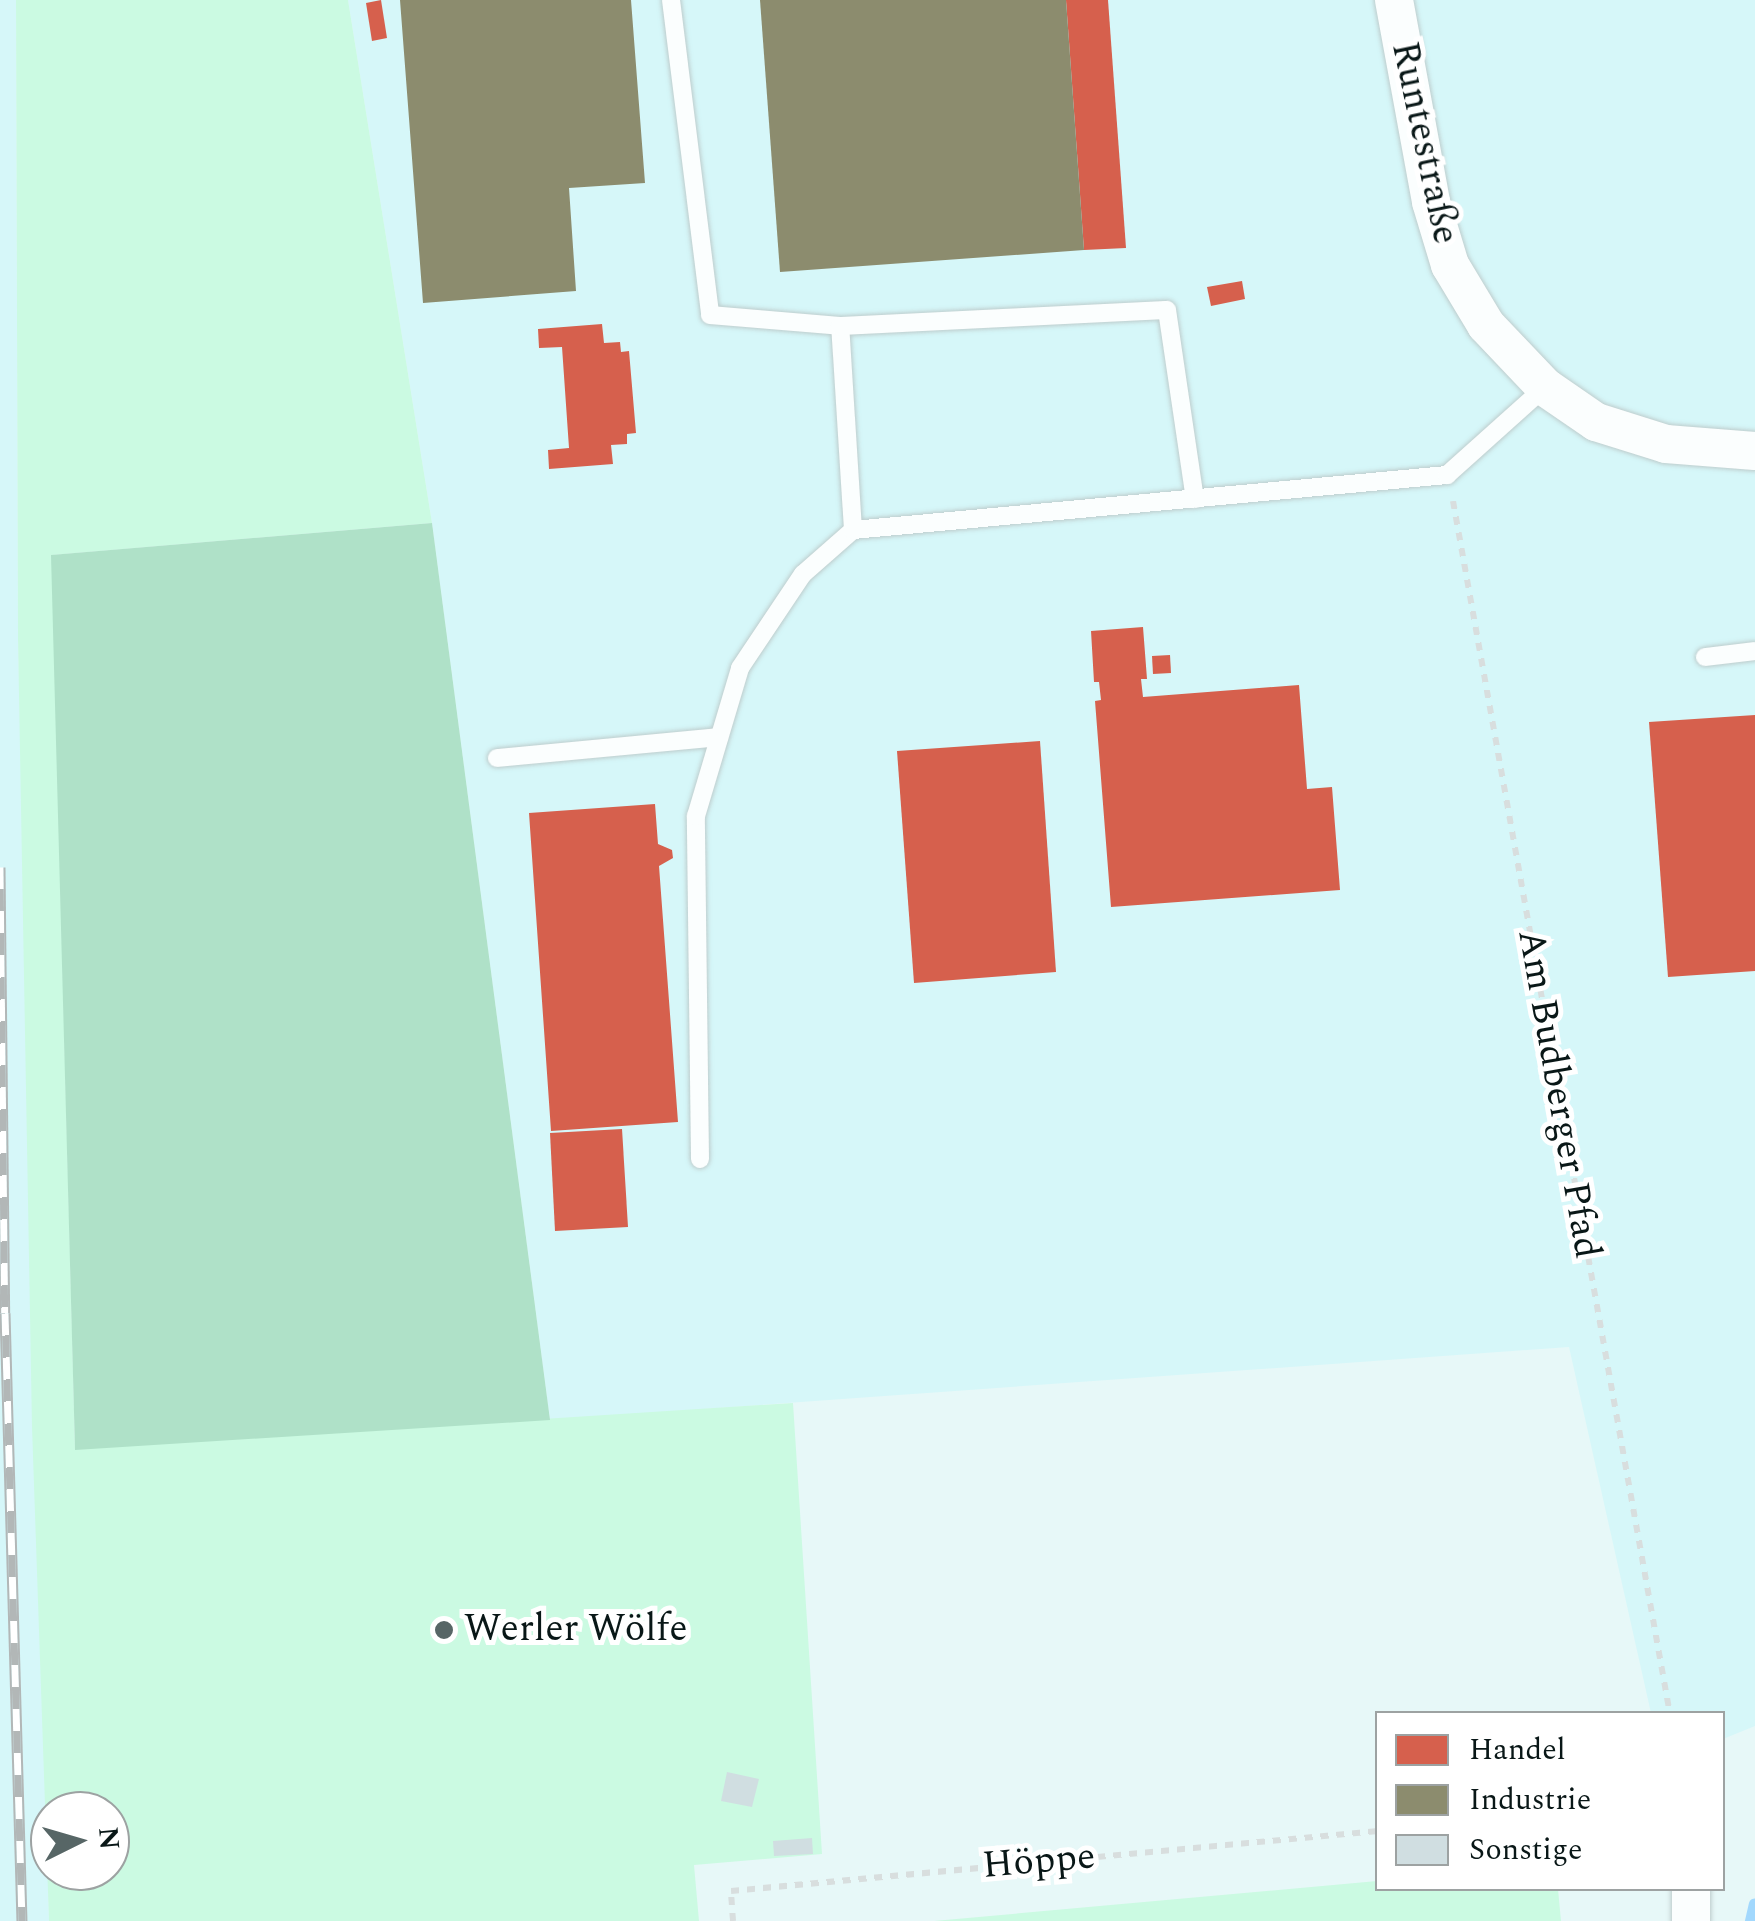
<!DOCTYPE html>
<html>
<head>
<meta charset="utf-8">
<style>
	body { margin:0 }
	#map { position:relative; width:1755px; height:1921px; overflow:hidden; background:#e7f8f8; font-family:Spectral,serif }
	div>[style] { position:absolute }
	.built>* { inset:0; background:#d6f7f9 }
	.green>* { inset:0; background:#cbfae2 }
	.forest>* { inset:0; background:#afe1c8 }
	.shops>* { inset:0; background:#d6604d }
	.industry>* { inset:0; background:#8c8c6e }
	.stream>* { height:12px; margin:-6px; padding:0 6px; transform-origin:6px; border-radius:6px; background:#a2d8fd }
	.building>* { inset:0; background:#d0dee1 }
	.path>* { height:6px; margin-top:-3px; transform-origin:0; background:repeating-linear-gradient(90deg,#d8dede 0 8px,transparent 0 16px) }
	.roads { filter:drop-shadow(0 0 2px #becdcd) drop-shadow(0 0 2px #becdcd) }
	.service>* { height:18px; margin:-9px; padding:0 9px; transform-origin:9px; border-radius:9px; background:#fbfefe }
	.minor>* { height:38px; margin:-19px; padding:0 19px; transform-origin:19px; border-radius:19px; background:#fbfefe }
	.rail>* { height:11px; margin-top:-5.5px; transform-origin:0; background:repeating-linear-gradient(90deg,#fff 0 22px,#b2b7b7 0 44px); box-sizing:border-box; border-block:2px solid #b2b7b7 }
	.dots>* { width:28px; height:28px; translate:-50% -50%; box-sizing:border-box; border:5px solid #fff; border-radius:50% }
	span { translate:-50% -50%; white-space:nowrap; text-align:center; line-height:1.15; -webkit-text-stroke:10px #fff; paint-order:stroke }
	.street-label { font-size:38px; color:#091717 }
	.poi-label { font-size:38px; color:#091717 }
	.left { translate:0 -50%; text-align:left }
	.legend { position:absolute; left:1375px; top:1711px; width:350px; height:180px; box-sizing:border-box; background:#fff; border:2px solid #9da2a2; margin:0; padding:12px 18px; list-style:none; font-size:30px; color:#091717 }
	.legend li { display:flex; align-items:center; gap:20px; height:50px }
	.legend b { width:50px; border:2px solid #9da2a2 }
	.north { position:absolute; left:30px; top:1791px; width:100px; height:100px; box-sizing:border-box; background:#fff; border:2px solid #9da2a2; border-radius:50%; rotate:85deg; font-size:28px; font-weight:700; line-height:40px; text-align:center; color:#091717 }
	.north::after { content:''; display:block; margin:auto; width:35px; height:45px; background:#576666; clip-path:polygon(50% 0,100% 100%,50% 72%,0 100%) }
</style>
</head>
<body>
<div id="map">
	<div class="built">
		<i style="clip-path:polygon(0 0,16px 0,18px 639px,49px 1921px,0 1921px)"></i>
		<i style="clip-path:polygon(348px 0,1755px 0,1755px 1726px,1723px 1739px,1722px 1714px,1651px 1713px,1569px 1347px,550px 1420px,432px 523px)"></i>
	</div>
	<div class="green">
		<i style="clip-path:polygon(evenodd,16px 0,348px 0,432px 523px,52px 555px,75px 1449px,793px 1403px,822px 1854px,694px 1865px,699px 1921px,49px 1921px,32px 1427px,18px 639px,16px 0,50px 1811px,110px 1811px,110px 1871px,50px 1871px,50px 1811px)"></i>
		<i style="clip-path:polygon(1377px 1881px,1378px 1888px,1558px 1889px,1561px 1921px,934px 1921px)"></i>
	</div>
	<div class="forest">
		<i style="clip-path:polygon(432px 523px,550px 1420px,75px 1450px,51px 555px)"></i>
	</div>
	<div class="shops">
		<i style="clip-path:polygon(381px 0,387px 38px,372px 41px,366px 3px)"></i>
		<i style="clip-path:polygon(1066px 0,1108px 0,1126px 248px,1084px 250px)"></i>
		<i style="clip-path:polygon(1242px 281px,1245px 299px,1211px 306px,1207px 287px)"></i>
		<i style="clip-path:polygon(602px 324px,604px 343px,620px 342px,621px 352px,629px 351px,636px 433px,627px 434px,627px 444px,611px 445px,613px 464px,549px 469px,548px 450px,569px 448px,562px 347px,539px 348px,538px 329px)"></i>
		<i style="clip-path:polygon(1143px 627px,1147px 679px,1141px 679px,1143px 697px,1299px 685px,1307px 789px,1332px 787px,1340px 890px,1111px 907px,1095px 701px,1101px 700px,1099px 682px,1094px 682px,1091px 631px)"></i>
		<i style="clip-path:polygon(1170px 655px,1171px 673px,1153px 674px,1152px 656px)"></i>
		<i style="clip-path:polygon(1755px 715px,1755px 971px,1668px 977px,1649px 722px)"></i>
		<i style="clip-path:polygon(1040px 741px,1056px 972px,914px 983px,897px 751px)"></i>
		<i style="clip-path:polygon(655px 804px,658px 844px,672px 850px,673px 858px,659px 866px,678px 1122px,551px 1131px,529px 813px)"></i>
		<i style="clip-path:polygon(622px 1129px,628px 1227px,555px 1231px,550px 1133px)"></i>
	</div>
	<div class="industry">
		<i style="clip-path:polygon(400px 0,631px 0,645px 183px,569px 188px,576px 291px,423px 303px)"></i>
		<i style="clip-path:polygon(760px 0,1066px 0,1084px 250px,780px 272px)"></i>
	</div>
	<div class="stream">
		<i style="left:1751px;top:1921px;width:17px;rotate:-77deg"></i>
	</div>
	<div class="building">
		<i style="clip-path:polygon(727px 1772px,759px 1779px,752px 1807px,721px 1801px)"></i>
		<i style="clip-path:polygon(812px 1838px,813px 1854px,774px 1856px,773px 1841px)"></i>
	</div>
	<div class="path">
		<i style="left:1453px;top:501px;width:1232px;rotate:79.86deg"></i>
		<i style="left:733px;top:1921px;width:30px;rotate:-94deg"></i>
		<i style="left:731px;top:1891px;width:650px;rotate:-5.3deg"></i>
	</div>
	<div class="roads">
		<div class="service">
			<i style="left:671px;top:0;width:317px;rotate:82.9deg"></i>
			<i style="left:710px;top:315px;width:130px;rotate:4.8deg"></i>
			<i style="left:853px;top:530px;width:204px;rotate:-93.6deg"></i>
			<i style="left:840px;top:326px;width:327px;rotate:-2.8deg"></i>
			<i style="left:1167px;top:310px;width:191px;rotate:81.6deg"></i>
			<i style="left:1705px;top:657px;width:50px;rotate:-6.8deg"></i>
			<i style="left:497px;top:758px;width:223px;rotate:-5.4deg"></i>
			<i style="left:700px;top:1159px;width:343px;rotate:-90.7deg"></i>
			<i style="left:696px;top:816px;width:154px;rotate:-73.4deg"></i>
			<i style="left:740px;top:668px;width:113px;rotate:-56.2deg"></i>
			<i style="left:803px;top:574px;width:67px;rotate:-41.3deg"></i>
			<i style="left:853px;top:530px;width:597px;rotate:-5.29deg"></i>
			<i style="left:1447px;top:475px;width:132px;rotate:-41.9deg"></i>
		</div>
		<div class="minor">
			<i style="left:1394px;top:0;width:205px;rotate:79.6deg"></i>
			<i style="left:1431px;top:202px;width:66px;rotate:73.2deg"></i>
			<i style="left:1450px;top:265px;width:70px;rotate:59deg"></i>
			<i style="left:1486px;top:325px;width:86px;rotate:46.4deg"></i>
			<i style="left:1545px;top:387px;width:62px;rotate:34.5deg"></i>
			<i style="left:1596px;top:422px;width:73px;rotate:17.4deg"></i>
			<i style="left:1666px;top:444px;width:89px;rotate:4.5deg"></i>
			<i style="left:1691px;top:1888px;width:33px;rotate:90deg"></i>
		</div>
	</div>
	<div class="rail">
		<i style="left:0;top:867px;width:446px;rotate:89.4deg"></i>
		<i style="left:5px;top:1313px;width:608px;rotate:88.4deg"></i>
	</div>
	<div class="dots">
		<i style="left:444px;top:1630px;background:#576666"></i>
	</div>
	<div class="street-label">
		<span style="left:1424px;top:143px;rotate:78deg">Runtestraße</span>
		<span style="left:1558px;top:1094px;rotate:80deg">Am Budberger Pfad</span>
		<span style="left:1039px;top:1862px;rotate:-5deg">Höppe</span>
	</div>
	<div class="poi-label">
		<span class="left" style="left:464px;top:1630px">Werler Wölfe</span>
	</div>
	<ul class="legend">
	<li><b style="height:28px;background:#d6604d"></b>Handel</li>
	<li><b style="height:28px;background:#8c8c6e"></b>Industrie</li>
	<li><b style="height:28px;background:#d0dee1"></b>Sonstige</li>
	</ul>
	<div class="north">N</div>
</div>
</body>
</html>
